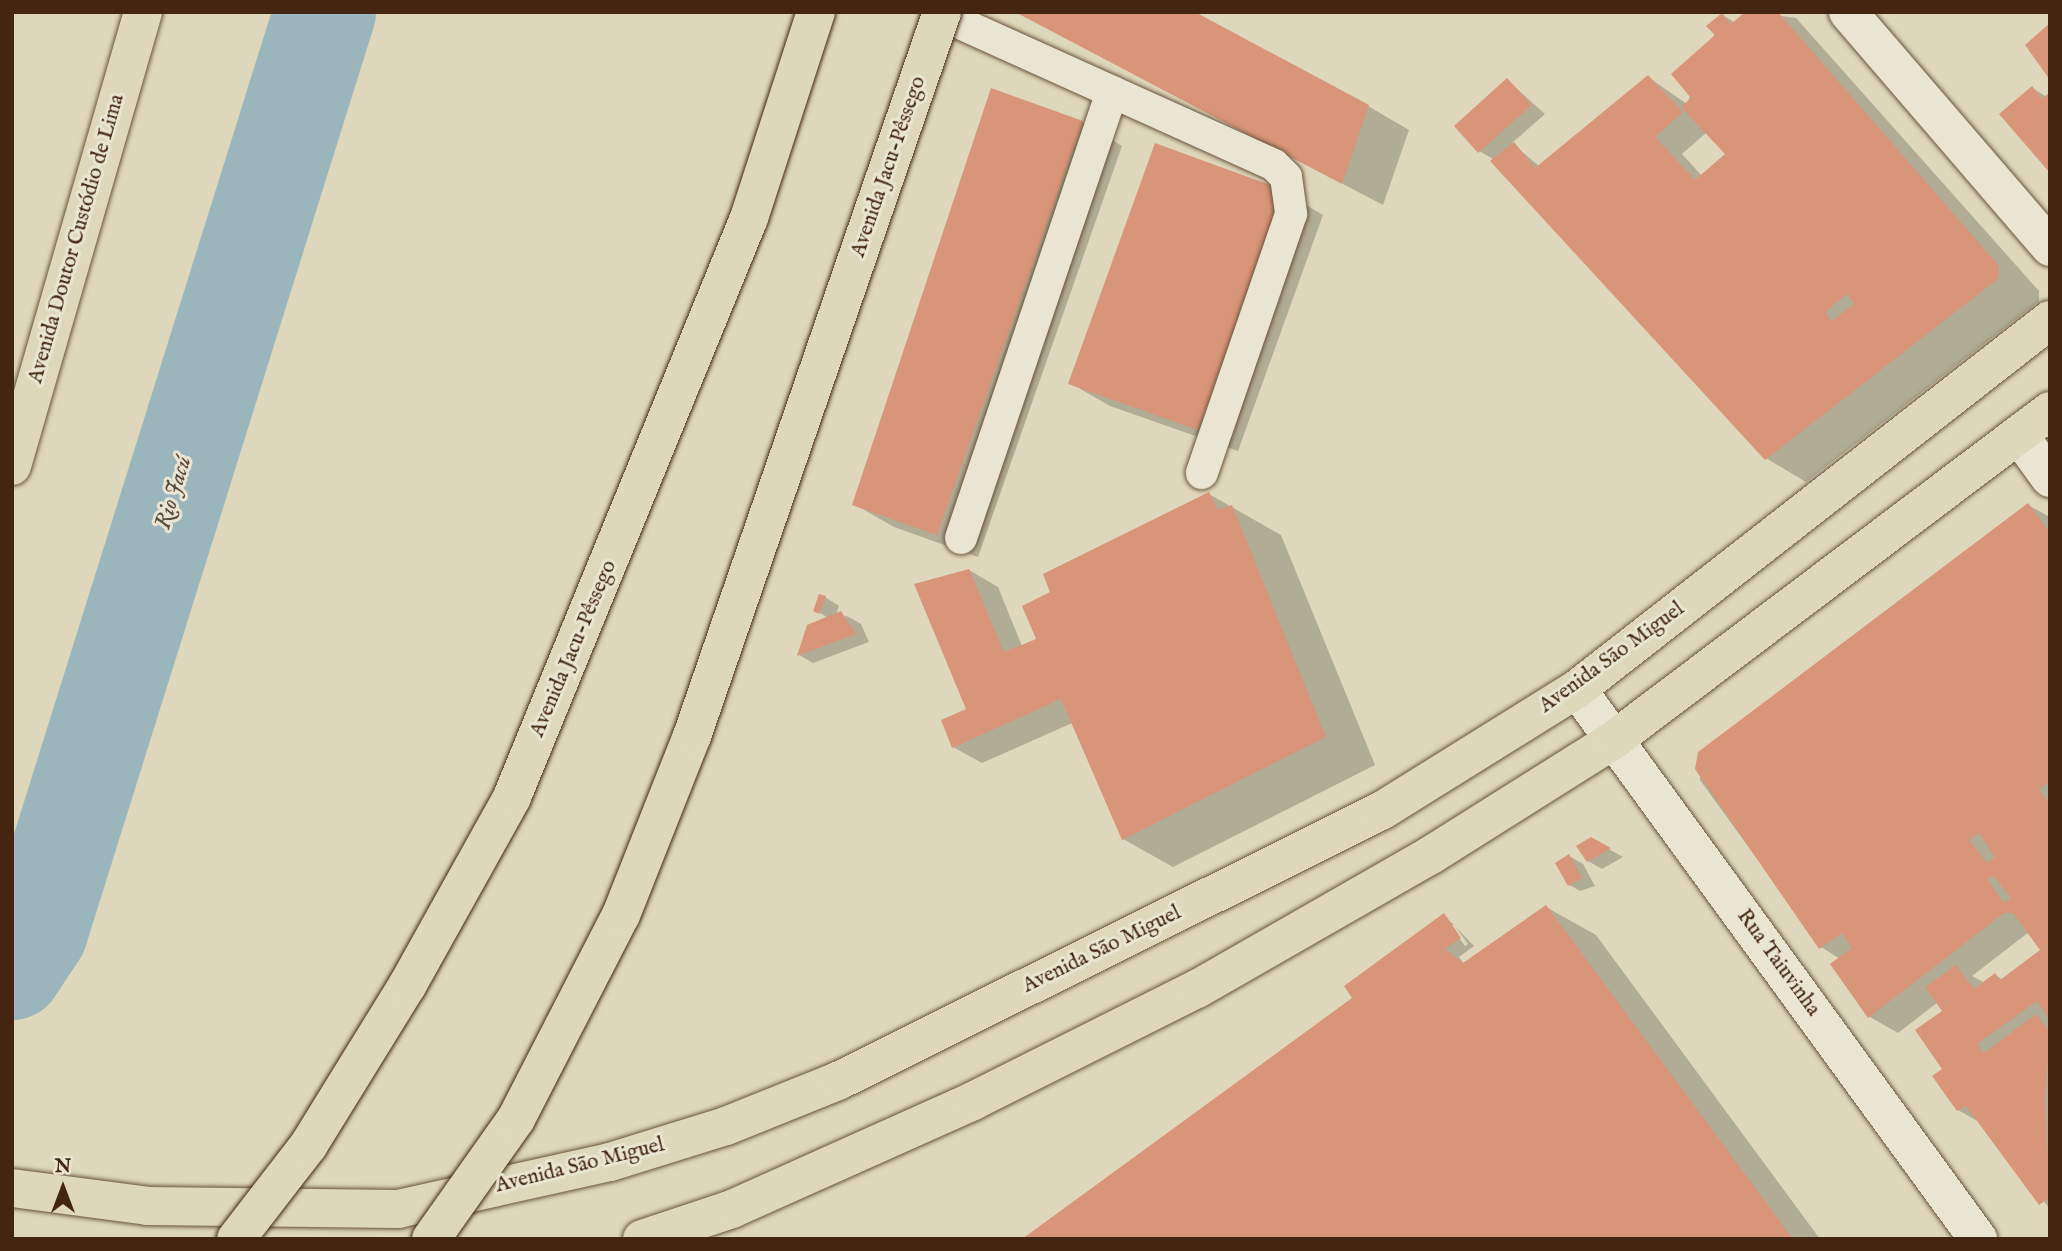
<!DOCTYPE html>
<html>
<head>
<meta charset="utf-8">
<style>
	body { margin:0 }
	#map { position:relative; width:2062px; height:1251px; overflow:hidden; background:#ded7bb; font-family:"IM FELL English",serif }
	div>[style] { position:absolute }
	.shadow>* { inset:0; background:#0003 }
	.river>* { height:102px; margin:-51px; padding:0 51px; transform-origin:51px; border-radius:51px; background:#9ab6bc }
	.building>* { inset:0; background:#d99579 }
	.roads { filter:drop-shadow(0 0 2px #6a523c) drop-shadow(0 0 2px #6a523c) }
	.service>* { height:32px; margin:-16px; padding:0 16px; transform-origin:16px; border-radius:16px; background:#eae5d3 }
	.minor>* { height:38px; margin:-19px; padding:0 19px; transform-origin:19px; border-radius:19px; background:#eae5d3 }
	.primary>* { height:38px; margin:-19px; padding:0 19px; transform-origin:19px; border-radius:19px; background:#ded7bb }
	.bridges { filter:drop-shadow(0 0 2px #442511) drop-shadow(0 0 2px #442511) }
	.trunk-bridge>* { height:38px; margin:-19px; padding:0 19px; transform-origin:19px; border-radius:19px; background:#ded7bb }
	span { translate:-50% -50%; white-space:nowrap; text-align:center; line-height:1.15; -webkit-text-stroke:6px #eae5d3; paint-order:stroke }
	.street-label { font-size:21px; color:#442511 }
	.water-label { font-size:23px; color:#5a493c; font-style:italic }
	.frame { position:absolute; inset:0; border:14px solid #442511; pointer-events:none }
	.north { position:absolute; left:28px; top:1153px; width:70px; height:70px; -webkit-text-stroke:5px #eae5d3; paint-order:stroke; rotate:0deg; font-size:19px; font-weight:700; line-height:28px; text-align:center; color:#442511 }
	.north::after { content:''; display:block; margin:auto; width:24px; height:32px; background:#442511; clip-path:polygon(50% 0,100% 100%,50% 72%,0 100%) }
</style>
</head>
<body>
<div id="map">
	<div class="shadow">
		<i style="clip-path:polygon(1017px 12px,1368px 106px,1409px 130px,1383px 205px)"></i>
		<i style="clip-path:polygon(evenodd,1752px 12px,1796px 18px,2039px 291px,2039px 301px,1806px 482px,1766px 458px,1495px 160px,1479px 151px,1507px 80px,1545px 114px,1512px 143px,1540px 167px,1648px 77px,1687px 104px,1722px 15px,1736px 23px,1752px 12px,1707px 132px,1727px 154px,1702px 176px,1682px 154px,1707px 132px)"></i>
		<i style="clip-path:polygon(2032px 88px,2047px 97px,2050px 170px)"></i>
		<i style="clip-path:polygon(1082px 122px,1122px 146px,978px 557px,894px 527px,854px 504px)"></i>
		<i style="clip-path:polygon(1283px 192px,1323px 215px,1238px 451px,1110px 406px,1070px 383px)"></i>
		<i style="clip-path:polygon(1209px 494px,1281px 535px,1375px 765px,1173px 867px,1123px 839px,1072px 723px,982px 763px,953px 747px,968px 710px,969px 570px,998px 587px,1022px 646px,1036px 641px,1052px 593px)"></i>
		<i style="clip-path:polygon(evenodd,2028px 505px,2050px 517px,2050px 1209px,1981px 1123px,1958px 1110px,1945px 1069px,1945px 1011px,1938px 1002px,1898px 1033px,1870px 1017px,1840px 959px,1821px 947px,1700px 780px,1700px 753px,2028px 505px,2029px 932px,2043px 950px,2003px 980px,1995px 975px,1985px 983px,1972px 976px,2029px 932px)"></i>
		<i style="clip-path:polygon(825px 597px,839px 606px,834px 619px,847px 616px,861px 624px,869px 642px,813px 663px,799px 655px,832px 620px,815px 610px)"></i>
		<i style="clip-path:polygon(1591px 839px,1623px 857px,1602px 869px,1588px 861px)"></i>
		<i style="clip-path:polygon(1569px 856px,1583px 864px,1595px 886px,1580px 891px,1566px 883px,1558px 861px)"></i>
		<i style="clip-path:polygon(evenodd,1546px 907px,1596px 935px,1820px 1239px,1025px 1239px,1356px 998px,1444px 915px,1474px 946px,1459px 957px,1464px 964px,1546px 907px,1450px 925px,1454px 925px,1468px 944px,1465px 946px,1450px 925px)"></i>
	</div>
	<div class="river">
		<i style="left:12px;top:969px;width:45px;rotate:-56.7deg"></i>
		<i style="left:37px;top:931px;width:963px;rotate:-72.6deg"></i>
	</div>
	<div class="building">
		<i style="clip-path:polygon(1015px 12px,1195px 12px,1369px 105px,1342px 184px)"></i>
		<i style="clip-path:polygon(evenodd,1745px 12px,1778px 12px,1999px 266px,1999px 278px,1765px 460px,1490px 161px,1514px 142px,1535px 168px,1648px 75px,1683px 112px,1655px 137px,1695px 180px,1725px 154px,1681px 107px,1691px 98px,1671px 74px,1715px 35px,1706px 26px,1722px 13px,1731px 24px,1745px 12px,1847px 294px,1854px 304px,1832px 321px,1825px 312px,1847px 294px)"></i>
		<i style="clip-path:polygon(2050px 23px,2050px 80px,2025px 45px)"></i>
		<i style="clip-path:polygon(1507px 78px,1532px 105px,1478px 153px,1454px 126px)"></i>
		<i style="clip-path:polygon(2032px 86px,2042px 99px,2050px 92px,2050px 173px,1999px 114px)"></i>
		<i style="clip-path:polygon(991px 88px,1083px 121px,937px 535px,852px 505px)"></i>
		<i style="clip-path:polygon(1155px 143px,1284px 190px,1198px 430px,1068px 384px)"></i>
		<i style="clip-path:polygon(1209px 492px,1218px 510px,1232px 505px,1326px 737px,1122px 840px,1061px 699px,952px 748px,941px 720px,966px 709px,914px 584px,969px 569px,1004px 652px,1036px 639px,1022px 606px,1050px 592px,1043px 574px)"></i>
		<i style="clip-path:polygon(evenodd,2028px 503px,2050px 533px,2050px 781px,2039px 789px,2050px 805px,2050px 1020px,2037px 1001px,1977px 1044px,1984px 1053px,2036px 1014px,2050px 1032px,2045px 1100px,2050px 1198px,2039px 1205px,1966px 1106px,1957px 1111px,1932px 1076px,1942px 1069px,1915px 1030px,1942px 1011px,1925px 987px,1956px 965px,1974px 989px,1995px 973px,2000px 980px,2040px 950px,2013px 913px,2004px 913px,1868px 1018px,1830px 964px,1852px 948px,1842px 933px,1819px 949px,1695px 769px,1698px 752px,2028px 503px,1979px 833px,1995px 857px,1987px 863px,1969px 840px,1979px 833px,2028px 503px,1994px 876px,2011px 898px,2004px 903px,1987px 880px,1994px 876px)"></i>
		<i style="clip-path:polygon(819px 594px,826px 596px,819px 614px,813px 611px)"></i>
		<i style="clip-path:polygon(841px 611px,856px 634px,797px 656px,807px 625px)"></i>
		<i style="clip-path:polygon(1591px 837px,1611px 848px,1587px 862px,1576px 846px)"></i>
		<i style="clip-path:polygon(1569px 854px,1582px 878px,1568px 886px,1555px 863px)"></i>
		<i style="clip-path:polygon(1546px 905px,1793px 1239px,1022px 1239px,1352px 998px,1344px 986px,1444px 913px,1461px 938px,1445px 949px,1463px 963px)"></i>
	</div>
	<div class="roads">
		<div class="service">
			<i style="left:942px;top:15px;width:364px;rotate:24.3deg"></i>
			<i style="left:1274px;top:165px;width:17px;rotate:45deg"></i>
			<i style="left:1286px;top:177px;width:37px;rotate:82deg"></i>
			<i style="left:1291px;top:214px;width:274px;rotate:109deg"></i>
			<i style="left:961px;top:538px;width:471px;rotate:-71.3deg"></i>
		</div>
		<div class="minor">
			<i style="left:1848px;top:12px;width:310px;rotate:49.3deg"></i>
			<i style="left:2019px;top:435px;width:53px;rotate:54.2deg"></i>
			<i style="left:1577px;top:689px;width:681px;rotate:53.9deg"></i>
		</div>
		<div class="primary">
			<i style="left:12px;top:466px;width:473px;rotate:-73.9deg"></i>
			<i style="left:12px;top:1188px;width:137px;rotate:7.5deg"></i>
			<i style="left:148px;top:1206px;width:250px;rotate:0.7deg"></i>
			<i style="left:398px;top:1209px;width:217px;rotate:-12.5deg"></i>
			<i style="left:610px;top:1162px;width:121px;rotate:-17.2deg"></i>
			<i style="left:726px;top:1126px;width:121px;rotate:-21.9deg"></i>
			<i style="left:838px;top:1081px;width:606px;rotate:-26.44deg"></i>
			<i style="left:1381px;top:811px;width:231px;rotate:-31.9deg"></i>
			<i style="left:1577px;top:689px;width:600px;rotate:-37.96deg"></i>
			<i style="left:642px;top:1239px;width:95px;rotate:-18.4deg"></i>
			<i style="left:732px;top:1209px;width:264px;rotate:-24.1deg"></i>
			<i style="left:973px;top:1101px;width:250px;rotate:-26.6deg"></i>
			<i style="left:1197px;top:989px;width:270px;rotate:-29.8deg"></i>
			<i style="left:1431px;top:855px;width:218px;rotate:-32.2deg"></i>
			<i style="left:1615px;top:739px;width:545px;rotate:-37.02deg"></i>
		</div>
	</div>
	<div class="bridges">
		<div class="trunk-bridge">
			<i style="left:236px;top:1239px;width:118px;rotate:-52.3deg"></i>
			<i style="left:308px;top:1146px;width:188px;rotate:-58.3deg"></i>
			<i style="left:407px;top:986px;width:216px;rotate:-60.9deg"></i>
			<i style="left:512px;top:797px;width:626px;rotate:-67.74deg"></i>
			<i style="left:749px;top:218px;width:217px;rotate:-72deg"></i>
			<i style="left:431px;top:1239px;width:147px;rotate:-54.7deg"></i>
			<i style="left:516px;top:1119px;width:229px;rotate:-62.8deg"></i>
			<i style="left:621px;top:915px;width:193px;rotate:-68.4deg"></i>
			<i style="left:692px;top:736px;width:766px;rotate:-70.95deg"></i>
		</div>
	</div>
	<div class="street-label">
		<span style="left:889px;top:167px;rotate:-71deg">Avenida Jacu-Pêssego</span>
		<span style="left:77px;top:239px;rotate:-74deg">Avenida Doutor Custódio de Lima</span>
		<span style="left:574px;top:649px;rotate:-67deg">Avenida Jacu-Pêssego</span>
		<span style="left:1612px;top:658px;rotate:-36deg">Avenida São Miguel</span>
		<span style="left:1102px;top:950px;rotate:-26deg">Avenida São Miguel</span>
		<span style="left:1778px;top:963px;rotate:54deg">Rua Taiuvinha</span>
		<span style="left:580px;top:1166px;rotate:-14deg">Avenida São Miguel</span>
	</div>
	<div class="water-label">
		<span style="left:174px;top:493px;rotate:-73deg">Rio Jacú</span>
	</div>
	<div class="frame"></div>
	<div class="north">N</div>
</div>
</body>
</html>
